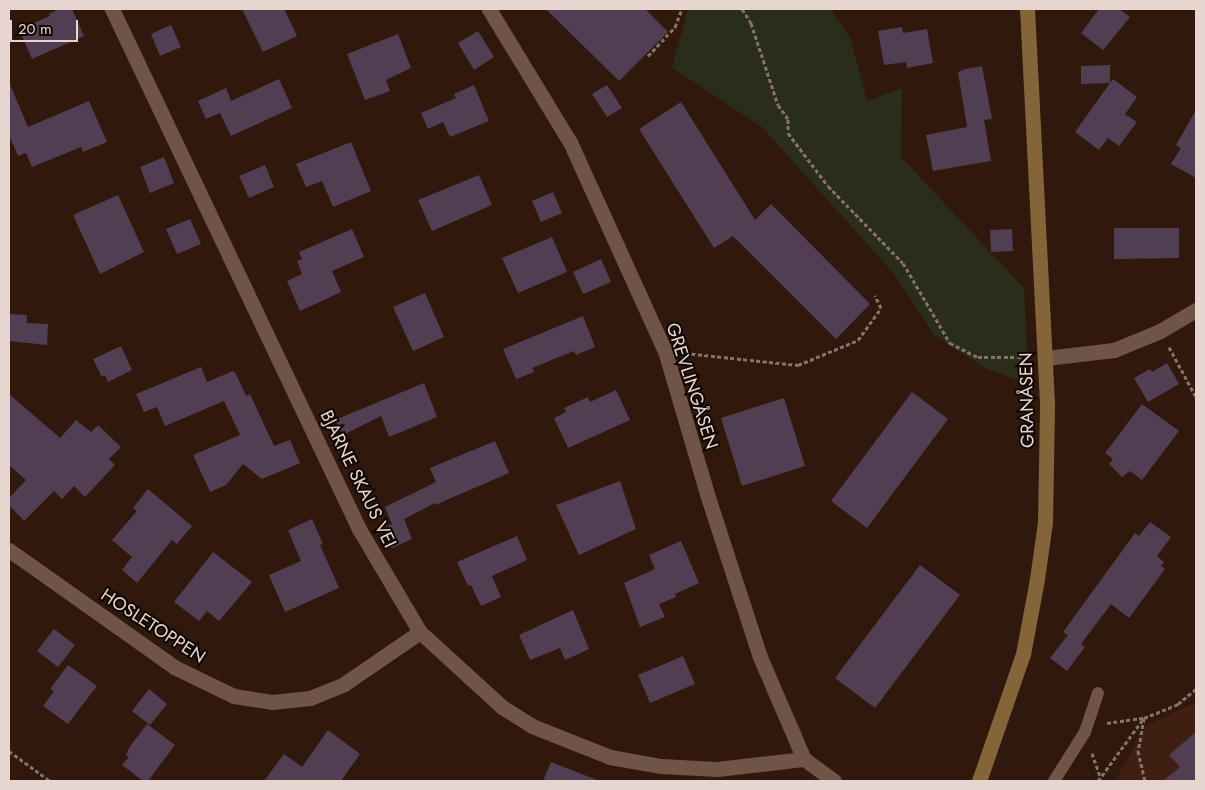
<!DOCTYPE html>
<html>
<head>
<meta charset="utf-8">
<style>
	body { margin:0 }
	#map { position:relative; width:1205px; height:790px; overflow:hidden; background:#30180d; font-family:Jost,sans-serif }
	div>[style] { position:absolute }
	.built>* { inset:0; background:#3e1f11 }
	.green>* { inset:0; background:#2a2d1a }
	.building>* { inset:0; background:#523e52 }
	.path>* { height:3px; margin-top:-1.5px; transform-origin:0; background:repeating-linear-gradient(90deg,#877269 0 4px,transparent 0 6.5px) }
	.lane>* { height:12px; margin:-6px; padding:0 6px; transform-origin:6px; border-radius:6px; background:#705447 }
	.street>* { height:15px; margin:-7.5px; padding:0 7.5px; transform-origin:7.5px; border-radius:7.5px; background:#705447 }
	.secondary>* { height:15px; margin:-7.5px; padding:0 7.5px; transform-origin:7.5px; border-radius:7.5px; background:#84653a }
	span { translate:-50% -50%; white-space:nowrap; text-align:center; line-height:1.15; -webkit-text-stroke:4px #100703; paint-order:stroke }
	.street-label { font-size:18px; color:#e7d6cf }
	.frame { position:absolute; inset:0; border:10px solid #e7d6cf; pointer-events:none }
	.scale { position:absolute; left:10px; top:20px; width:68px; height:22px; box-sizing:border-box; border:2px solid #e7d6cf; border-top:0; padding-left:6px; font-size:15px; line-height:18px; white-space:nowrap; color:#e7d6cf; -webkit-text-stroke:4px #100703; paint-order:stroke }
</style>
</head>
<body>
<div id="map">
	<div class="built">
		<i style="clip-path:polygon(1196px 702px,1196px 781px,1115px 781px,1146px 726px)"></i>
	</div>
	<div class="green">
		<i style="clip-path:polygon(688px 9px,830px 9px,851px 39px,867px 101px,902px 88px,901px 157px,1024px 288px,1029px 385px,985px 368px,934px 335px,895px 275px,762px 127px,672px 68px)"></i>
	</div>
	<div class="building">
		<i style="clip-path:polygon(60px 9px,72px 9px,84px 36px,32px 59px,19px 29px,50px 16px,49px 14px)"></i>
		<i style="clip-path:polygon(242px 9px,284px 9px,297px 36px,263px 52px)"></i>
		<i style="clip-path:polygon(546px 9px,645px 9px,668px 32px,619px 81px)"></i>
		<i style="clip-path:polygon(1099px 9px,1119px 9px,1130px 17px,1103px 50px,1081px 33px)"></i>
		<i style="clip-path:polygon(171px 25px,181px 47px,160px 56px,151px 34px)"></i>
		<i style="clip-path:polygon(902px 27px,903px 33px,927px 29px,933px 63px,907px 68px,906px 62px,884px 65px,878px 31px)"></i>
		<i style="clip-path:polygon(478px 31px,494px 57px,474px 70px,458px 43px)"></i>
		<i style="clip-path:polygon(398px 34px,411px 68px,386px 80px,390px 91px,365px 100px,347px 54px)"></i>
		<i style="clip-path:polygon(1110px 65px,1110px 83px,1113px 79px,1137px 97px,1125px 114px,1137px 122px,1119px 146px,1108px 138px,1099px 150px,1075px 132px,1110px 83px,1081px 84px,1081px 66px)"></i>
		<i style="clip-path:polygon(982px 66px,992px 119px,984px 120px,991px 161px,933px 171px,926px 135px,967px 127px,958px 72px,965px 69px)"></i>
		<i style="clip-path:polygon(279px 79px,292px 108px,231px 136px,220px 113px,206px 119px,198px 101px,226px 88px,231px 101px)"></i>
		<i style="clip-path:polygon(9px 82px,28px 127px,89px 101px,107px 142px,83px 152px,81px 147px,32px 167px,26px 153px,18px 156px,9px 135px)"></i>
		<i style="clip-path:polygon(474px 85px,489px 121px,450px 137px,443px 122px,428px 129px,421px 113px,456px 98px,454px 94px)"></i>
		<i style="clip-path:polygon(607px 85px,622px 108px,607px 117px,592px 94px)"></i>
		<i style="clip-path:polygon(681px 102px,755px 220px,771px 204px,870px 304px,836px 339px,733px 236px,714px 248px,639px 129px)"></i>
		<i style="clip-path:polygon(1196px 110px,1196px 178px,1171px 164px,1181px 148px,1176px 145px)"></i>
		<i style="clip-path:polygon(351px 142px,371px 191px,333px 207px,322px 181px,306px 187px,296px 164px)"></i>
		<i style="clip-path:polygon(164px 157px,174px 183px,150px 193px,140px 167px)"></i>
		<i style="clip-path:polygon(265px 165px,274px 187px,249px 198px,239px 176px)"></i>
		<i style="clip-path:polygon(479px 175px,492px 205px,432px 231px,418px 200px)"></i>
		<i style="clip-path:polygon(553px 192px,562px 213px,541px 222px,532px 201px)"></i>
		<i style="clip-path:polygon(118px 195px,144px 252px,100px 274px,73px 215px)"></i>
		<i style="clip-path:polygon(190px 219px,201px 244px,177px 254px,166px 229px)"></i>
		<i style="clip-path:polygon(1114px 228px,1179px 228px,1179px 258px,1114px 259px)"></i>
		<i style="clip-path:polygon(352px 229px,364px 257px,332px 271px,341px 292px,300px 311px,287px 281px,302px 274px,297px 261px,302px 259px,299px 252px)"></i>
		<i style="clip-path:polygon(1012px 229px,1013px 251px,991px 252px,990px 230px)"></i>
		<i style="clip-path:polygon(552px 237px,567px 272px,518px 293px,502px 258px)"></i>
		<i style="clip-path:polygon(601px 259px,611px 282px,583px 294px,573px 272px)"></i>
		<i style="clip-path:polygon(425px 293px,444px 337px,413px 351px,393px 307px)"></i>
		<i style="clip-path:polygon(9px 314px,27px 315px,27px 323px,48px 324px,47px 345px,9px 341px)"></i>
		<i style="clip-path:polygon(583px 316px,595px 347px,576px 355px,574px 351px,532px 368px,534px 372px,516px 379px,503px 349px)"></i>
		<i style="clip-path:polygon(121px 346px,132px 370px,108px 382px,105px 375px,102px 377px,93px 359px)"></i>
		<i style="clip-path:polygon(1167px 363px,1179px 384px,1148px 402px,1134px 378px,1150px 369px,1152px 372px)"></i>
		<i style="clip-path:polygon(201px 367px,207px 382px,233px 371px,236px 374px,246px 396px,250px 394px,274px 446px,290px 440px,300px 463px,262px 479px,243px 464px,226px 485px,210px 492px,193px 455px,240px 435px,224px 401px,165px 426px,157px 407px,144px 412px,136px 394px)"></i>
		<i style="clip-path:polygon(424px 383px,437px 417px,389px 437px,381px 416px,343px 435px,335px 420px)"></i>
		<i style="clip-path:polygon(616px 390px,630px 420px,568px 448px,554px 418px,566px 412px,564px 408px,588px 397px,590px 402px)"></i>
		<i style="clip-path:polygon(912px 392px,948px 419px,867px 528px,831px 501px)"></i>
		<i style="clip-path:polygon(9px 394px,60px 438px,76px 420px,91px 432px,98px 425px,121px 447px,109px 459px,115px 465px,85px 497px,74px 486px,62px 499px,54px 491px,24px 521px,9px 505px,9px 498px,26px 480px,9px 465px)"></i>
		<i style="clip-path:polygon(784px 398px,805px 466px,742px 486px,721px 418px)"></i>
		<i style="clip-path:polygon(1142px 404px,1179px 431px,1142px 480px,1130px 471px,1122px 477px,1109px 464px,1113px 459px,1105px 453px)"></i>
		<i style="clip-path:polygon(495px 441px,509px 473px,435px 505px,435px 503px,404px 519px,412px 539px,392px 548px,383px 528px,392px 524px,385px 507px,436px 482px,430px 468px)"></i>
		<i style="clip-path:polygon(620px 481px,636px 529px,579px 555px,556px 505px)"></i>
		<i style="clip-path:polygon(148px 489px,192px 526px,177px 544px,172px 540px,137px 583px,122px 570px,132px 557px,112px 540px,137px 511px,133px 508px)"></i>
		<i style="clip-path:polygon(312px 519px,323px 544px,320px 545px,339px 588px,285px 612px,269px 575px,301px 561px,288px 530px)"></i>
		<i style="clip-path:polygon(1150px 522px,1171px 537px,1157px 556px,1164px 562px,1161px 566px,1165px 569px,1129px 618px,1111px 604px,1081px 644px,1085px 647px,1067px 671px,1050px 658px,1068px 635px,1063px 632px,1135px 533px,1139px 536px)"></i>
		<i style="clip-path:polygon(517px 536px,527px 560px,492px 576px,501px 597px,481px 606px,471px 585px,468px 586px,457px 562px)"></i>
		<i style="clip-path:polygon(681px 541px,699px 583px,675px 594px,676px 597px,659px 604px,665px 617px,640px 627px,624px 583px,655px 569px,649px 555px)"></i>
		<i style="clip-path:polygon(213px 552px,252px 582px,219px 621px,207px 611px,199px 621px,174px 602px)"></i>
		<i style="clip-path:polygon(920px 565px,960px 595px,875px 708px,835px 678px)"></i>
		<i style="clip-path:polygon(573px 610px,589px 649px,565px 660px,560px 648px,530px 660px,519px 635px)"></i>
		<i style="clip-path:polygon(54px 629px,75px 645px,58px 667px,37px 651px)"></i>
		<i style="clip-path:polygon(683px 656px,695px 684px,650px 703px,638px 675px)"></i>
		<i style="clip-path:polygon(68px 665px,97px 686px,68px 724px,43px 706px,54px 691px,50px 689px)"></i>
		<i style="clip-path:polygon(149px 689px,167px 704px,150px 725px,132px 711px)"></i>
		<i style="clip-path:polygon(147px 724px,175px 745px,148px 781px,143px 781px,122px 765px,129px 757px,126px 755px,129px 748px)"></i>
		<i style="clip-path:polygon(328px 730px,360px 754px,341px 781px,264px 781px,284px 754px,302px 767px)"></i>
		<i style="clip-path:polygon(1196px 732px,1196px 781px,1163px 781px,1180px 767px,1169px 755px)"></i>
		<i style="clip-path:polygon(551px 762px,597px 780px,597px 781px,543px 781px)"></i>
	</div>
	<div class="path">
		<i style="left:742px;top:9px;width:17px;rotate:57deg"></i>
		<i style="left:751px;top:23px;width:86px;rotate:71.8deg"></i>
		<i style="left:778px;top:105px;width:17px;rotate:54deg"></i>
		<i style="left:788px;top:119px;width:14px;rotate:90deg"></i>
		<i style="left:788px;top:133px;width:66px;rotate:53deg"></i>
		<i style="left:828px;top:186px;width:107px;rotate:45.8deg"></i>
		<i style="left:903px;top:263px;width:93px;rotate:59.6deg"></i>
		<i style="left:950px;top:343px;width:31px;rotate:27deg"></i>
		<i style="left:978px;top:357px;width:50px"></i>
		<i style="left:648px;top:56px;width:40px;rotate:-47deg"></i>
		<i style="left:675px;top:27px;width:19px;rotate:-69deg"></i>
		<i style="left:1169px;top:347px;width:57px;rotate:61.6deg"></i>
		<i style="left:685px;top:353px;width:114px;rotate:6.1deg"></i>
		<i style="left:798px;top:365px;width:65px;rotate:-22.6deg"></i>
		<i style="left:858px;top:340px;width:39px;rotate:-54deg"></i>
		<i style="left:881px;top:308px;width:14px;rotate:-115deg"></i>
		<i style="left:1144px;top:718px;width:34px;rotate:100deg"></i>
		<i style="left:1138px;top:751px;width:31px;rotate:77deg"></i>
		<i style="left:1107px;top:723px;width:37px;rotate:-8deg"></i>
		<i style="left:1144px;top:718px;width:37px;rotate:-22deg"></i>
		<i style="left:1178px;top:704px;width:23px;rotate:-40deg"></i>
		<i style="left:9px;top:751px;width:51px;rotate:36.2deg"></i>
		<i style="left:1092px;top:753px;width:24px;rotate:71deg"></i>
		<i style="left:1098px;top:781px;width:78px;rotate:-53.9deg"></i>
	</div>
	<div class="lane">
		<i style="left:1054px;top:781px;width:58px;rotate:-57.7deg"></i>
		<i style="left:1085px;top:732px;width:41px;rotate:-71.6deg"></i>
	</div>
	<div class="street">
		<i style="left:112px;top:9px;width:576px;rotate:64.59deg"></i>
		<i style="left:359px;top:529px;width:120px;rotate:59.4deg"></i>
		<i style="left:420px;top:632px;width:111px;rotate:42.4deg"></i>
		<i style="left:502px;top:707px;width:36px;rotate:32deg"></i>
		<i style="left:532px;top:726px;width:84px;rotate:21.7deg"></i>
		<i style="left:610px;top:757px;width:52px;rotate:10deg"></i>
		<i style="left:661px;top:766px;width:56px;rotate:3.1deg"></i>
		<i style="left:717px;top:769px;width:88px;rotate:-6.6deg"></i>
		<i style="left:489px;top:9px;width:156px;rotate:58.7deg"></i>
		<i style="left:570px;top:142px;width:230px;rotate:65.6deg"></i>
		<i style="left:665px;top:351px;width:149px;rotate:73.6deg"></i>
		<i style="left:707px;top:494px;width:171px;rotate:72deg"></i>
		<i style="left:760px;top:657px;width:111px;rotate:66.7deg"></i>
		<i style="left:804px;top:759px;width:37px;rotate:36deg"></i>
		<i style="left:1046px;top:358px;width:68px;rotate:-6.7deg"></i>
		<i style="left:1114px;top:350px;width:50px;rotate:-22.4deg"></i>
		<i style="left:1160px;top:331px;width:42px;rotate:-30.3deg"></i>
		<i style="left:9px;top:550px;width:202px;rotate:35.3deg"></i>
		<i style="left:174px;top:667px;width:67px;rotate:25.8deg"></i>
		<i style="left:234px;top:696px;width:38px;rotate:9deg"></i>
		<i style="left:272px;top:702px;width:38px;rotate:-6deg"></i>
		<i style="left:310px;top:698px;width:37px;rotate:-22deg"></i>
		<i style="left:344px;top:684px;width:92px;rotate:-34.4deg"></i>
	</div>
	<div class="secondary">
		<i style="left:979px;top:781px;width:134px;rotate:-70.9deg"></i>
		<i style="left:1023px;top:654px;width:76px;rotate:-79.4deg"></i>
		<i style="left:1037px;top:579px;width:58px;rotate:-82deg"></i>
		<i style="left:1045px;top:522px;width:119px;rotate:-89deg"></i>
		<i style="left:1047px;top:403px;width:395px;rotate:-92.9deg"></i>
	</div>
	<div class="street-label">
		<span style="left:692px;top:386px;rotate:72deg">GREVLINGÅSEN</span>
		<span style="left:1027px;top:400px;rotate:-91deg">GRANÅSEN</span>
		<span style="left:358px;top:479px;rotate:64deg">BJARNE SKAUS VEI</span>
		<span style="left:153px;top:626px;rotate:33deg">HOSLETOPPEN</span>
	</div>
	<div class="frame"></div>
	<div class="scale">20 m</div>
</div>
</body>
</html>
